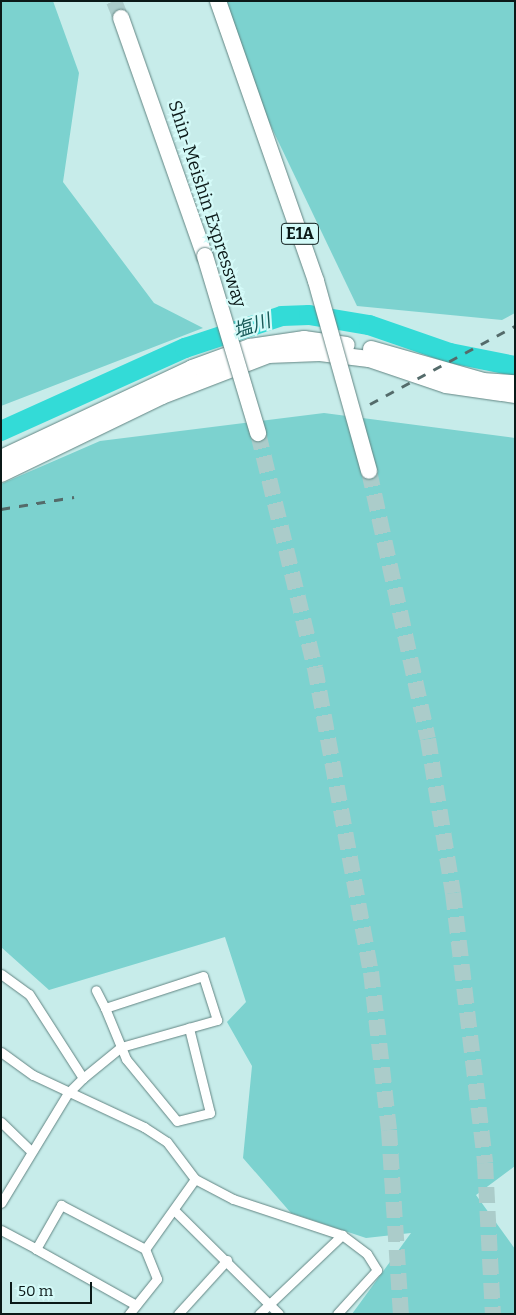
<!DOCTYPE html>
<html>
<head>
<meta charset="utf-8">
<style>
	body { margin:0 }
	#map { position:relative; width:516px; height:1315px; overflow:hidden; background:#c7ecea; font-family:Bitter,"Noto Sans JP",serif }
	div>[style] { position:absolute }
	.green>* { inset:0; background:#7cd2cf }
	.river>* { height:20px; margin:-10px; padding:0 10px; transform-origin:10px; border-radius:10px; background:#33dbd7 }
	.highway-tunnel>* { height:16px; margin-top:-8px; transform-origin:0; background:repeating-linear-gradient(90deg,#abccca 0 16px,transparent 0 24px) }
	.roads { filter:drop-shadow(0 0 1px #628583) drop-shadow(0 0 1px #628583) }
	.street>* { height:9px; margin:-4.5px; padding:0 4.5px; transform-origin:4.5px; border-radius:4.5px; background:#fff }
	.highway>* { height:16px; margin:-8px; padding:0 8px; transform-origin:8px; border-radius:8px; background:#fff }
	.rail>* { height:3px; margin-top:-1.5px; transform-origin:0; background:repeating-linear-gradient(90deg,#546b6a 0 9px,transparent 0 18px) }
	.bridges { filter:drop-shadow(0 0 1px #628583) drop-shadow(0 0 1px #628583) }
	.highway-bridge>* { height:16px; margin:-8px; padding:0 8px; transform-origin:8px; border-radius:8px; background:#fff }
	span { translate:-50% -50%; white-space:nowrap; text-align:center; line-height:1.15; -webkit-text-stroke:4.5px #d4faf8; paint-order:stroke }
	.shield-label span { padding:1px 4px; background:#d4faf8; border:1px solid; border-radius:4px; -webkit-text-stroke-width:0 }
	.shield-label { font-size:16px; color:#0b1918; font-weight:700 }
	.street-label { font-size:18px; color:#0b1918 }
	.water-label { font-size:19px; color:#175957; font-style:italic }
	.frame { position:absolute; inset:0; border:2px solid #0b1918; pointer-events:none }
	.scale { position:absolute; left:10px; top:1282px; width:82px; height:22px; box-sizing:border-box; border:2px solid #0b1918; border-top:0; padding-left:6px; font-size:15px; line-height:18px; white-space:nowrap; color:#0b1918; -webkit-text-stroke:4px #d4faf8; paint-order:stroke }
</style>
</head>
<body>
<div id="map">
	<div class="green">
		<i style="clip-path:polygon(1px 1px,53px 1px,79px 73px,63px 182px,154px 303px,203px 328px,1px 406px)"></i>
		<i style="clip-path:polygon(211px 1px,515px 1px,515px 313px,502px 320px,357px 306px)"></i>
		<i style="clip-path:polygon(324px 413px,515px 438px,515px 1166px,476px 1195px,515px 1249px,515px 1314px,352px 1314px,411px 1233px,366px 1238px,291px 1213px,243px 1158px,252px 1066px,227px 1022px,246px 1002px,225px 937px,49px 990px,1px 947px,1px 484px,100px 441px)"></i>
	</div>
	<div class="river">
		<i style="left:1px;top:431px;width:202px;rotate:-24.3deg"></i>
		<i style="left:185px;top:348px;width:102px;rotate:-18.3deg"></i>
		<i style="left:282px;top:316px;width:27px;rotate:-2deg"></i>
		<i style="left:309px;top:315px;width:61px;rotate:9.5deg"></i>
		<i style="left:369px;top:325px;width:86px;rotate:19.1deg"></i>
		<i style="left:450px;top:353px;width:66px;rotate:11.3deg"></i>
	</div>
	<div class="highway-tunnel">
		<i style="left:114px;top:1px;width:18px;rotate:68deg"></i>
		<i style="left:258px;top:433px;width:242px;rotate:76.4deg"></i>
		<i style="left:315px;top:668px;width:309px;rotate:79.6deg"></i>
		<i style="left:371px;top:972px;width:159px;rotate:83.5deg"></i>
		<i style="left:389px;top:1130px;width:184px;rotate:86.3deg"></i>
		<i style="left:369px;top:471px;width:274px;rotate:77.6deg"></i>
		<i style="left:428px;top:739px;width:156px;rotate:80.8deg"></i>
		<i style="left:453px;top:893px;width:272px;rotate:83.2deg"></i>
		<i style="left:485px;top:1163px;width:151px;rotate:87deg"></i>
	</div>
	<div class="roads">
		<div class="street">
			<i style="left:1px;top:974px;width:34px;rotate:36deg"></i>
			<i style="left:29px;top:994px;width:100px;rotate:57.3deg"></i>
			<i style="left:105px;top:1008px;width:55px;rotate:67.6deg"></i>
			<i style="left:126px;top:1059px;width:80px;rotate:50.6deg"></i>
			<i style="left:177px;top:1121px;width:34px;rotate:-14deg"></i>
			<i style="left:210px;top:1113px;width:88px;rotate:-103.9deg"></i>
			<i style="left:1px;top:1052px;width:39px;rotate:36deg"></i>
			<i style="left:33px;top:1075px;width:123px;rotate:25.1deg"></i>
			<i style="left:144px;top:1127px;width:27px;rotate:33deg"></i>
			<i style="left:167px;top:1142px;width:46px;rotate:52.9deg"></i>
			<i style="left:195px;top:1179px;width:86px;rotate:125.5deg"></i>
			<i style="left:145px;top:1249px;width:32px;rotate:68deg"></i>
			<i style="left:157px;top:1279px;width:45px;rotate:128.7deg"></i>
			<i style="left:1px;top:1122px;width:42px;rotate:44deg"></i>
			<i style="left:195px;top:1179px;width:43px;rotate:27.8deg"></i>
			<i style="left:233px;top:1199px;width:115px;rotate:18.3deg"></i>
			<i style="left:342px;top:1235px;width:31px;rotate:37deg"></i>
			<i style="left:367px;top:1254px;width:19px;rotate:58deg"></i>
			<i style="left:377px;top:1270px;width:59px;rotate:132.3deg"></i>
			<i style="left:1px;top:1203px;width:129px;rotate:-58.7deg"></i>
			<i style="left:68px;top:1093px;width:21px;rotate:-45deg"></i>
			<i style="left:83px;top:1078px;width:49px;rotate:-39.2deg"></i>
			<i style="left:121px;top:1047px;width:100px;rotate:-15.7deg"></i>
			<i style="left:217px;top:1020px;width:46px;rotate:-107.7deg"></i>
			<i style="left:203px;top:976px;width:103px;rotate:161.9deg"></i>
			<i style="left:105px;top:1008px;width:20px;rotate:-117deg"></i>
			<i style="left:175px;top:1211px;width:146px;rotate:44.7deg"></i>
			<i style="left:1px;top:1230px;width:40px;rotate:28deg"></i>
			<i style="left:136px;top:1305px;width:115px;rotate:-150.8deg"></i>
			<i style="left:36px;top:1249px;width:51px;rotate:-60.4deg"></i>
			<i style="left:61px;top:1205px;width:95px;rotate:27.6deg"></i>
			<i style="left:178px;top:1314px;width:73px;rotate:-47.8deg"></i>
			<i style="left:259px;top:1314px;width:115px;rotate:-43.6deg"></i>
		</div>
		<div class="highway">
			<i style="left:121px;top:18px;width:252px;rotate:70.6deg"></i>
			<i style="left:371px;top:349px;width:116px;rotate:15.9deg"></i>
			<i style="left:483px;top:381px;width:32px;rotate:4deg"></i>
			<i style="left:1px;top:458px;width:211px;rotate:-25.2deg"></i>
			<i style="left:192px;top:368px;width:62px;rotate:-19.9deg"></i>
			<i style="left:250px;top:347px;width:55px;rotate:-8.4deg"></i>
			<i style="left:304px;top:339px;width:43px;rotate:7.9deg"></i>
			<i style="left:1px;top:474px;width:179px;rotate:-25.8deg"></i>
			<i style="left:162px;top:396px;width:114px;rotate:-21.1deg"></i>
			<i style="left:268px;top:355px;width:52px;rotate:-2.2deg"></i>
			<i style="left:320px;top:353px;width:49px;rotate:7deg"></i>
			<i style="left:369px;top:359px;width:81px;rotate:18.7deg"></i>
			<i style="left:446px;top:385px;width:70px;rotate:8.2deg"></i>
		</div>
	</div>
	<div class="rail">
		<i style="left:370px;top:404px;width:165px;rotate:-28.3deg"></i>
		<i style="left:1px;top:509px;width:74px;rotate:-9.3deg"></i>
	</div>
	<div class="bridges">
		<div class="highway-bridge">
			<i style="left:218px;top:1px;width:297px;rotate:70.7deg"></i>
			<i style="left:316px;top:281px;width:197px;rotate:74.4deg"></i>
			<i style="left:205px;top:256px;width:185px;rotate:73.3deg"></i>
		</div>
	</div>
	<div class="shield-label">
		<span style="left:300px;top:234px">E1A</span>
	</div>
	<div class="street-label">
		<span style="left:207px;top:204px;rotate:72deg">Shin-Meishin Expressway</span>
	</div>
	<div class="water-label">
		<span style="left:252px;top:326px;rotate:-18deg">塩川</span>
	</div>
	<div class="frame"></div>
	<div class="scale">50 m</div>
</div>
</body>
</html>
